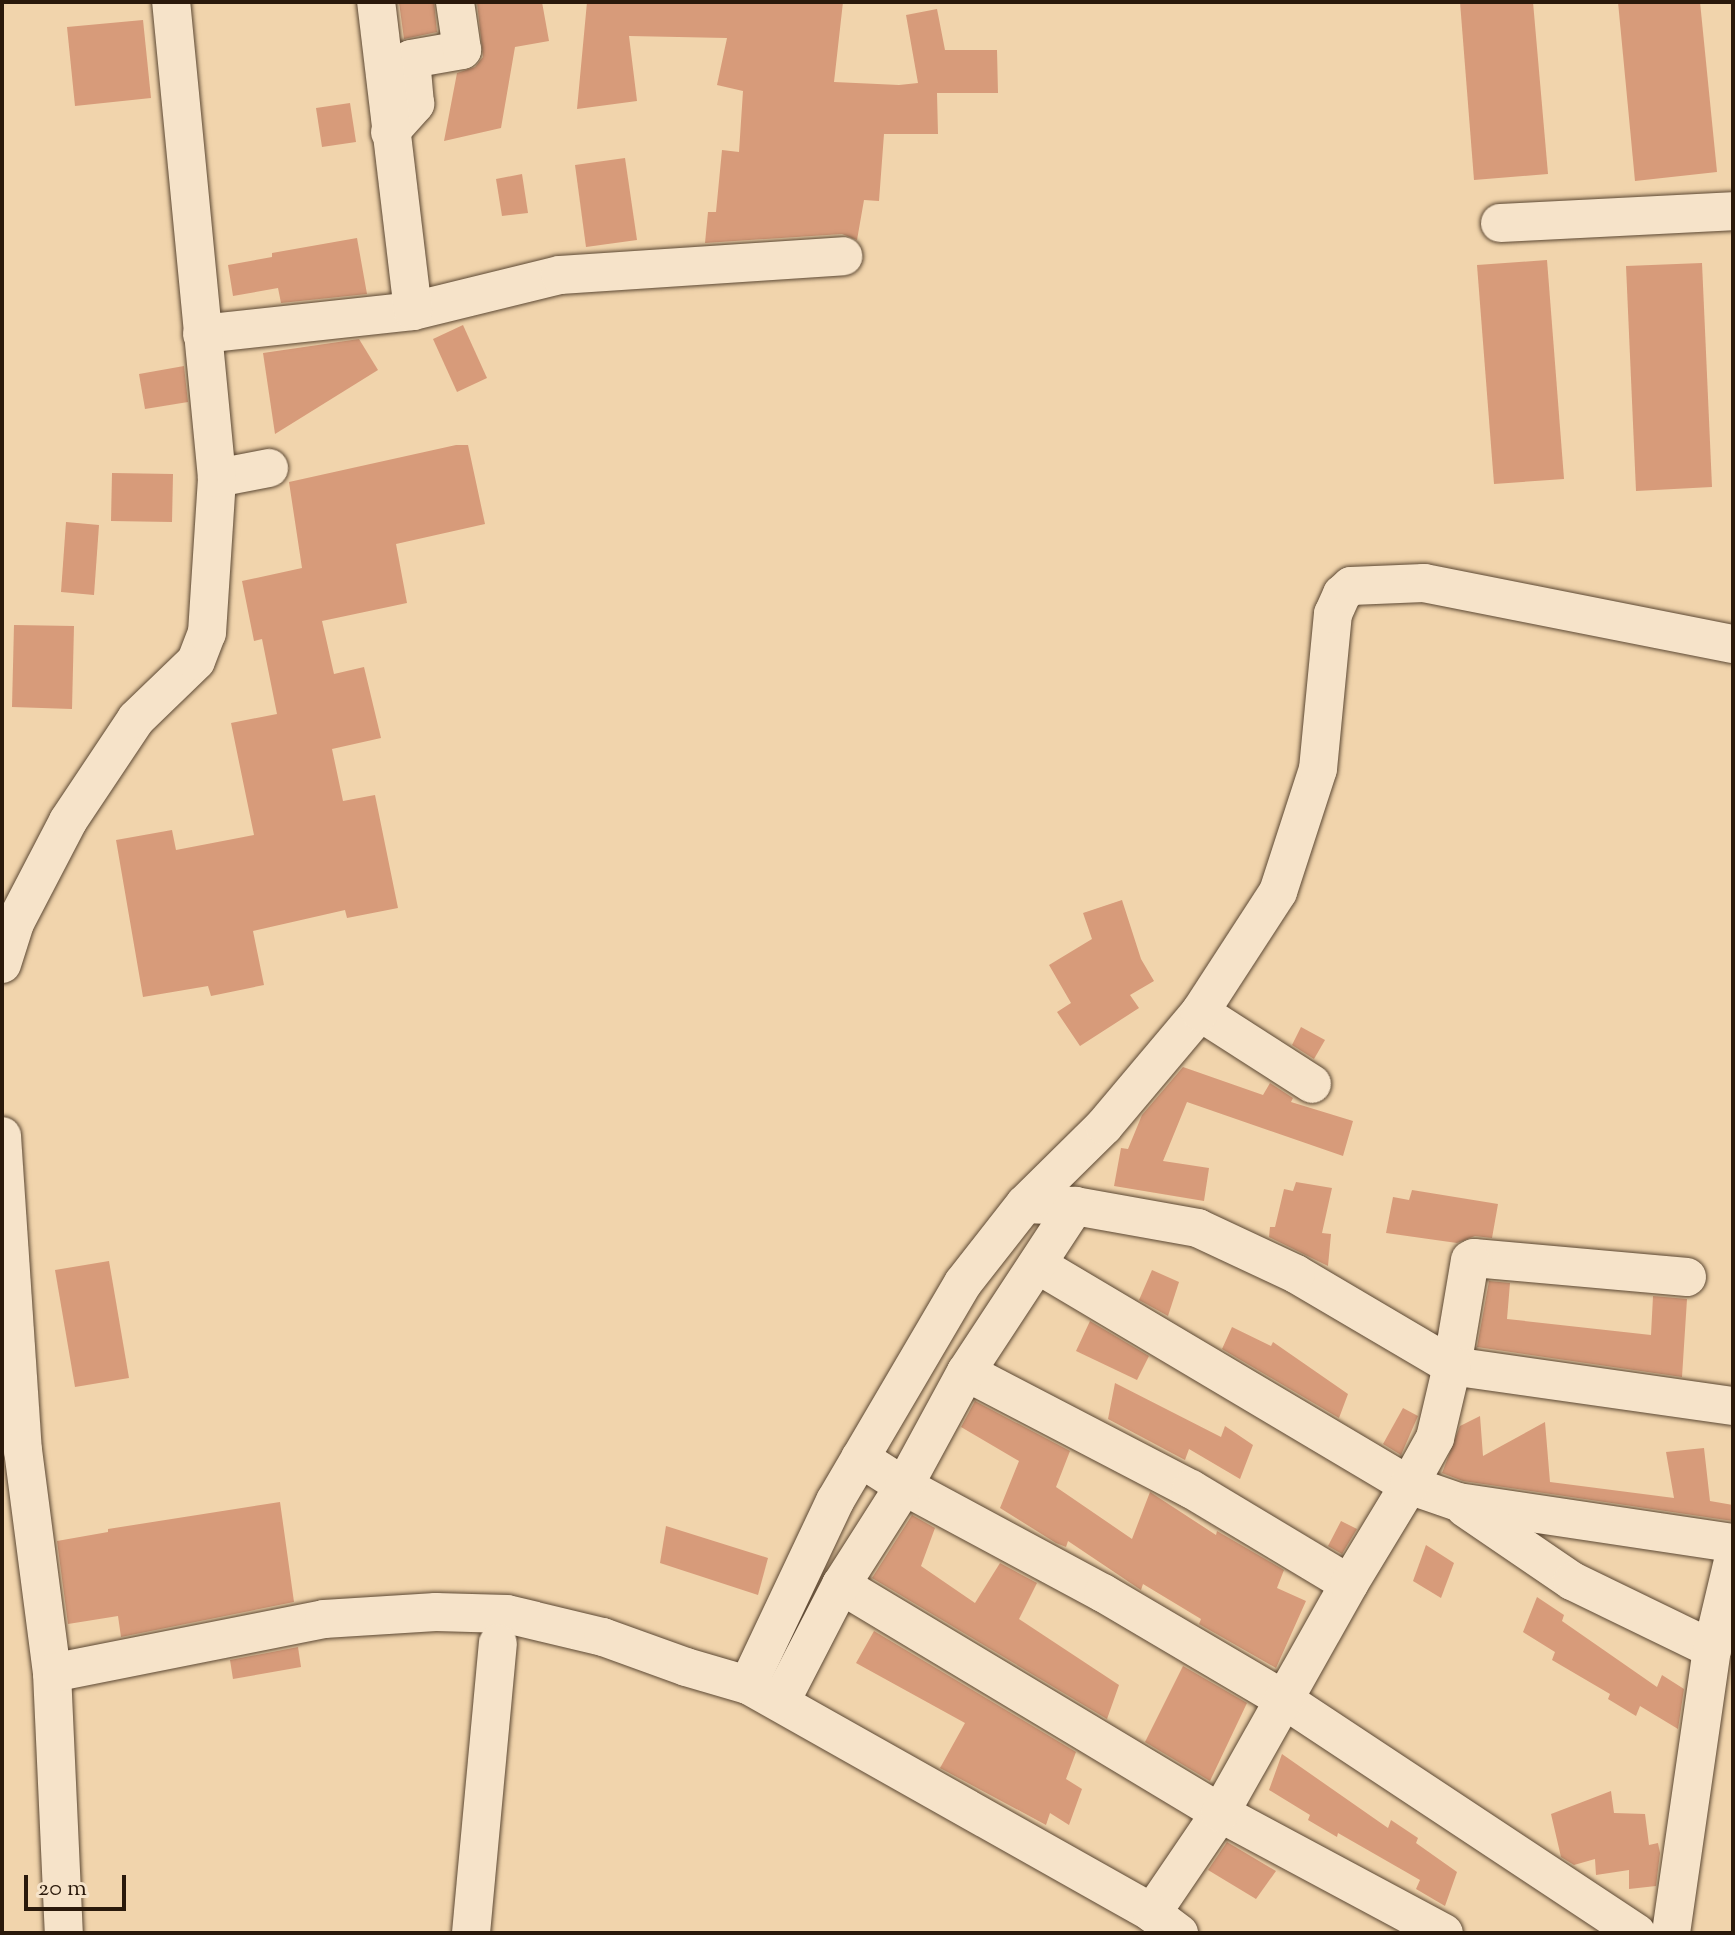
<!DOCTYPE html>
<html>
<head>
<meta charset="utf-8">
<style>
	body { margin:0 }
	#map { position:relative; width:1735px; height:1935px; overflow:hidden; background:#f1d4ac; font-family:"Sorts Mill Goudy",serif }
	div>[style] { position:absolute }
	.building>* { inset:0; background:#d79b7a }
	.roads { filter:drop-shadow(0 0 2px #5c4833) drop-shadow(0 0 2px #5c4833) }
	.minor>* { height:38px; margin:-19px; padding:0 19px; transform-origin:19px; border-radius:19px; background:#f6e3c9 }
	span { translate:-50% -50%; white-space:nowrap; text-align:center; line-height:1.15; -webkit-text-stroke:6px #f6e3c9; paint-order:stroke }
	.frame { position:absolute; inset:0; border:4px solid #2a190b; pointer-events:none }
	.scale { position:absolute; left:24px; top:1875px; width:102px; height:36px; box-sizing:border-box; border:4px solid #2a190b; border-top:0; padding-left:10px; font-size:24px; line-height:28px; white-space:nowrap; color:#2a190b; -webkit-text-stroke:6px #f6e3c9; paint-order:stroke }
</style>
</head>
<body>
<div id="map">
	<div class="building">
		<i style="clip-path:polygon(399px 2px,434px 2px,437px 32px,404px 39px)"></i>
		<i style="clip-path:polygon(477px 2px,542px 2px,549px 41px,515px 47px,501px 128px,444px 141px,457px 73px,475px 67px,483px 57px)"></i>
		<i style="clip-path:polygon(587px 2px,843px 2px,834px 82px,899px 85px,918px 83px,906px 15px,937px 9px,945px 50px,997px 50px,998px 93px,937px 93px,938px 134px,884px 134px,879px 201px,864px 200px,857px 240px,842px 234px,705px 243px,708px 212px,716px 212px,722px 150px,739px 152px,743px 91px,717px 85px,727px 38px,629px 36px,637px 101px,577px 109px)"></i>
		<i style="clip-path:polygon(1460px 2px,1533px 2px,1548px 174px,1474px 180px)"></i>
		<i style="clip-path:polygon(1618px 2px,1700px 2px,1717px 172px,1635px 181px)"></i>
		<i style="clip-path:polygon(143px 20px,151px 98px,75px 106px,67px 27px)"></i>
		<i style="clip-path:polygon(350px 103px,356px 142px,322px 147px,316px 108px)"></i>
		<i style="clip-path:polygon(625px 158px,637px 240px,586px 247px,575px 165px)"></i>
		<i style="clip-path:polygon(522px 174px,528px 213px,502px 216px,496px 179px)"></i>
		<i style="clip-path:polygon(357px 238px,367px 294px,281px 303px,278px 288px,233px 296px,228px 265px,272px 257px,272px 253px)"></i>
		<i style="clip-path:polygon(1547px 260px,1564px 479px,1494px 484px,1477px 265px)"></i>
		<i style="clip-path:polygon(1702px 263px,1712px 487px,1636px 491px,1626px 266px)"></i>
		<i style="clip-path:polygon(463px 325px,487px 378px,457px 392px,433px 339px)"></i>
		<i style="clip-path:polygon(359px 339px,378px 370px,275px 434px,263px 353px)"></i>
		<i style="clip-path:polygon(184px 366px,188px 402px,145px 409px,139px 374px)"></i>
		<i style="clip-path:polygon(456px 445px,468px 445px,485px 524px,396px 544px,407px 603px,322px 621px,334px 674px,364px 667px,381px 738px,332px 749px,343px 801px,375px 795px,398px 908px,347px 918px,345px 910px,253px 931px,264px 985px,211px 996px,208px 986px,143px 997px,116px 840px,172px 830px,176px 850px,254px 835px,231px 723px,277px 714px,262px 639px,254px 641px,242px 581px,302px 568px,289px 482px)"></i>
		<i style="clip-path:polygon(112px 473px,173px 474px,172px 522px,111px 521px)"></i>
		<i style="clip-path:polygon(66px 522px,99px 525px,94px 595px,61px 592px)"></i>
		<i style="clip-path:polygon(14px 625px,74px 626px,72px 709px,12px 707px)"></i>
		<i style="clip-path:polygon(1122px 900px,1141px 959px,1154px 981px,1130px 995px,1139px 1008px,1080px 1046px,1057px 1012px,1071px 1003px,1049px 965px,1092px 939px,1083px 913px)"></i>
		<i style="clip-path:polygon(1301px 1027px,1325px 1040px,1314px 1059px,1292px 1045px)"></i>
		<i style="clip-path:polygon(1183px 1067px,1263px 1095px,1270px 1083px,1293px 1098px,1291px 1102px,1353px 1121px,1343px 1156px,1187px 1102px,1163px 1161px,1209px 1168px,1204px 1201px,1114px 1186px,1121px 1148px,1128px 1149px,1142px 1115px)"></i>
		<i style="clip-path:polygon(1296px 1182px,1332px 1188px,1322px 1233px,1331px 1234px,1328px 1266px,1269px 1237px,1270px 1227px,1275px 1227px,1284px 1189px,1293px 1191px)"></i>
		<i style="clip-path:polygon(1412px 1190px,1498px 1204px,1492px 1238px,1475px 1236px,1457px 1243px,1386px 1233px,1393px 1197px,1409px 1200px)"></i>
		<i style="clip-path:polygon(109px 1261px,129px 1378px,75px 1387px,55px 1270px)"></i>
		<i style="clip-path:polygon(1152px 1270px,1179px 1282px,1168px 1316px,1139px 1300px)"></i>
		<i style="clip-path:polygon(1489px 1281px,1510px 1283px,1507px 1319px,1651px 1335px,1653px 1296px,1687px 1299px,1682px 1377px,1477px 1347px)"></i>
		<i style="clip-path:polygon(1090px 1321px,1149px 1356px,1137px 1380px,1076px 1351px)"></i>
		<i style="clip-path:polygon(1232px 1327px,1271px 1346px,1273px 1342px,1348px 1394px,1339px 1418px,1222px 1349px)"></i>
		<i style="clip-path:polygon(1115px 1383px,1221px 1437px,1225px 1426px,1253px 1445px,1240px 1479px,1189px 1449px,1185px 1460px,1108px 1419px)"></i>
		<i style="clip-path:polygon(975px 1401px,1070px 1451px,1056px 1487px,1132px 1539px,1150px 1492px,1216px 1535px,1217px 1531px,1284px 1570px,1277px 1588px,1306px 1601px,1276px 1668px,1199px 1624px,1201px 1619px,1143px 1584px,1141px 1590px,1068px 1541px,1066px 1547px,1056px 1543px,1000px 1508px,1019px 1461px,961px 1427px)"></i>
		<i style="clip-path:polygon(1403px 1408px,1418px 1416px,1401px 1455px,1383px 1444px)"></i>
		<i style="clip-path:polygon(1480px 1416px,1483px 1456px,1545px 1422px,1550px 1482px,1674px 1498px,1666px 1452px,1704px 1448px,1710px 1501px,1733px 1505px,1733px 1521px,1463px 1481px,1442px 1473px,1460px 1426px)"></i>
		<i style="clip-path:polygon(280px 1502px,294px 1602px,121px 1637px,118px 1616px,68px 1624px,57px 1541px,108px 1532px,108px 1529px)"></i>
		<i style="clip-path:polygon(912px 1515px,935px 1528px,921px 1566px,975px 1603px,1000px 1563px,1037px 1583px,1019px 1619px,1119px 1685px,1107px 1719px,872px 1578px)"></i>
		<i style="clip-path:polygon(1341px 1521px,1357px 1529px,1342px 1554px,1328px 1546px)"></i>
		<i style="clip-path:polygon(666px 1526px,768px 1558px,758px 1595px,660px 1563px)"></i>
		<i style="clip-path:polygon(1426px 1545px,1454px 1563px,1441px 1598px,1413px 1581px)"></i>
		<i style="clip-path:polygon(1537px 1597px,1564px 1615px,1562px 1621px,1657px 1687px,1662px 1675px,1684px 1689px,1678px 1729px,1640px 1706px,1636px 1716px,1608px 1699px,1610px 1694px,1552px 1660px,1555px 1652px,1523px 1632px)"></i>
		<i style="clip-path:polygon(874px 1631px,1076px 1752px,1066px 1779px,1082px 1789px,1069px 1825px,1050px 1813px,1046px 1825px,940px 1768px,965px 1723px,856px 1663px)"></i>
		<i style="clip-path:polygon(298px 1647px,301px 1667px,233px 1679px,230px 1660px)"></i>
		<i style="clip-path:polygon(1183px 1666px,1247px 1703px,1210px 1781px,1145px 1742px)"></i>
		<i style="clip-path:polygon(1282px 1754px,1388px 1828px,1391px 1820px,1418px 1838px,1416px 1843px,1457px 1872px,1445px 1906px,1416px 1889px,1420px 1880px,1338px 1833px,1337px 1837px,1308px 1820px,1310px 1815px,1269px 1790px)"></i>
		<i style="clip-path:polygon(1611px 1791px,1614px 1813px,1645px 1814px,1649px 1845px,1658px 1843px,1660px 1853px,1656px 1886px,1629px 1889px,1629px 1870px,1596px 1875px,1595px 1859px,1574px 1865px,1561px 1857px,1551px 1814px)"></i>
		<i style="clip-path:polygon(1227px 1842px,1276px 1871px,1256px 1899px,1208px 1870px)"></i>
	</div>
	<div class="roads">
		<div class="minor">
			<i style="left:390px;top:132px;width:38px;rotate:-48deg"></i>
			<i style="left:415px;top:104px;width:45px;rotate:-95.1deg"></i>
			<i style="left:411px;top:59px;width:52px;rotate:-10deg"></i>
			<i style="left:462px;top:50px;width:49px;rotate:-98.3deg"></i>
			<i style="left:1500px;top:223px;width:233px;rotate:-2.9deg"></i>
			<i style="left:413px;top:311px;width:151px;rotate:-13.8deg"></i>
			<i style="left:560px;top:275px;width:284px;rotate:-3.8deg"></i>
			<i style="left:202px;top:334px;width:212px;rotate:-6.2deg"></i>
			<i style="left:413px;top:311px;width:311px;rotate:-96.8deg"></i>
			<i style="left:217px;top:478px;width:53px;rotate:-10.9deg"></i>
			<i style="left:2px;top:964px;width:43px;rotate:-72.4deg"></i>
			<i style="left:15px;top:923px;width:115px;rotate:-62.5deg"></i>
			<i style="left:68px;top:821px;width:123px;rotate:-56.3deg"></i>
			<i style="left:136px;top:719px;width:83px;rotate:-44deg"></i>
			<i style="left:196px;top:661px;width:30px;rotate:-69deg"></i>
			<i style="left:207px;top:633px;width:155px;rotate:-86.3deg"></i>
			<i style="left:217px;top:478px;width:478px;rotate:-95.5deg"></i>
			<i style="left:1200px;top:1012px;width:133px;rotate:32.7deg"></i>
			<i style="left:2px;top:1136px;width:315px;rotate:86.2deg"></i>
			<i style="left:23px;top:1450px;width:225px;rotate:82.6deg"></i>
			<i style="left:52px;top:1673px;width:260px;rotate:87.4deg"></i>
			<i style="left:1038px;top:1265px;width:431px;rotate:30.7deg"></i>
			<i style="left:1409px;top:1485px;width:52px;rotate:19.1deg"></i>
			<i style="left:1458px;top:1502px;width:278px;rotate:8.5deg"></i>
			<i style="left:1687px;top:1277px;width:214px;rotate:-174.9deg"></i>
			<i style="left:1474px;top:1258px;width:4px;rotate:153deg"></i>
			<i style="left:1470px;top:1260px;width:108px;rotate:99.6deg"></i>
			<i style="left:1452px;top:1366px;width:284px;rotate:8.1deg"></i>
			<i style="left:966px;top:1372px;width:254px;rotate:27.5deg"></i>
			<i style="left:1191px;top:1489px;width:184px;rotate:31deg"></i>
			<i style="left:860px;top:1458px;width:52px;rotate:32.5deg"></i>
			<i style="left:904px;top:1486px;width:226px;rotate:28.3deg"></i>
			<i style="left:1103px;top:1593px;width:209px;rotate:30.5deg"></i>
			<i style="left:1283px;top:1699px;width:424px;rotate:33.5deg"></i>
			<i style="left:1465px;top:1508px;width:130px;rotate:34.3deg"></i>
			<i style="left:1572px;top:1581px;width:156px;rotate:25.9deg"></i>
			<i style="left:841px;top:1585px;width:442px;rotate:31deg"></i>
			<i style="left:1220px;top:1813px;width:254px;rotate:28.2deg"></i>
			<i style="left:52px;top:1673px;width:277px;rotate:-11.2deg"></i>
			<i style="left:324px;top:1619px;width:112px;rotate:-3.6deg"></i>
			<i style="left:436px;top:1612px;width:71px;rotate:1.6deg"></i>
			<i style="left:507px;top:1614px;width:99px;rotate:13.5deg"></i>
			<i style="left:603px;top:1637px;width:88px;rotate:19.9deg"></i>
			<i style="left:686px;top:1667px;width:65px;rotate:16.2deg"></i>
			<i style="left:748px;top:1685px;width:464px;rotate:29.4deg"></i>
			<i style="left:1152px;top:1913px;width:121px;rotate:-55.8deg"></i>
			<i style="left:1220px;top:1813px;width:263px;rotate:-60.6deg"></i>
			<i style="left:1349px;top:1584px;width:116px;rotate:-58.8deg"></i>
			<i style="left:1409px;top:1485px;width:54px;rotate:-61deg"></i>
			<i style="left:1435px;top:1438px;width:74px;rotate:-76.7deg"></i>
			<i style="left:1452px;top:1366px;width:181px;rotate:-149.5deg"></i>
			<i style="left:1296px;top:1274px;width:108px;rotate:-154.9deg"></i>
			<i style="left:1198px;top:1228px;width:125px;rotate:-169.9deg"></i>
			<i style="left:1075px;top:1206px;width:50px;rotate:-177.7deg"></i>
			<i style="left:748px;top:1685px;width:204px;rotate:-64.7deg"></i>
			<i style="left:835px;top:1501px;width:253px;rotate:-59.6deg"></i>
			<i style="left:963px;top:1283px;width:100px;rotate:-51.9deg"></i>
			<i style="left:1025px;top:1204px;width:111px;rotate:-44.6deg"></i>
			<i style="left:1104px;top:1126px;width:149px;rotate:-49.9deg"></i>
			<i style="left:1200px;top:1012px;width:143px;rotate:-57deg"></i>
			<i style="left:1278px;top:892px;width:129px;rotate:-72deg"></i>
			<i style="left:1318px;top:769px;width:156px;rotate:-84.5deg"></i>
			<i style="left:1333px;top:614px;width:22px;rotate:-66deg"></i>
			<i style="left:1342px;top:594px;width:12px;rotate:-42deg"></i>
			<i style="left:1351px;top:586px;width:73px;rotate:-2.4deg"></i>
			<i style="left:1424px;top:583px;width:315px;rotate:11.2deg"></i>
			<i style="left:781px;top:1701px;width:131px;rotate:-62.7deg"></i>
			<i style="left:841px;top:1585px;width:117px;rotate:-57.5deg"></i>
			<i style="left:904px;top:1486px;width:130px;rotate:-61.5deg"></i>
			<i style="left:966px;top:1372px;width:199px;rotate:-56.7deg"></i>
			<i style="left:1152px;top:1913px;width:34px;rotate:37deg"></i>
			<i style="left:471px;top:1933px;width:291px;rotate:-84.7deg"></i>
			<i style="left:1671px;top:1933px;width:287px;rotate:-81.8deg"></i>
			<i style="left:1712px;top:1649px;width:90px;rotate:-76.6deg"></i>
		</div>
	</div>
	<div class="frame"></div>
	<div class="scale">20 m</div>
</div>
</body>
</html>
